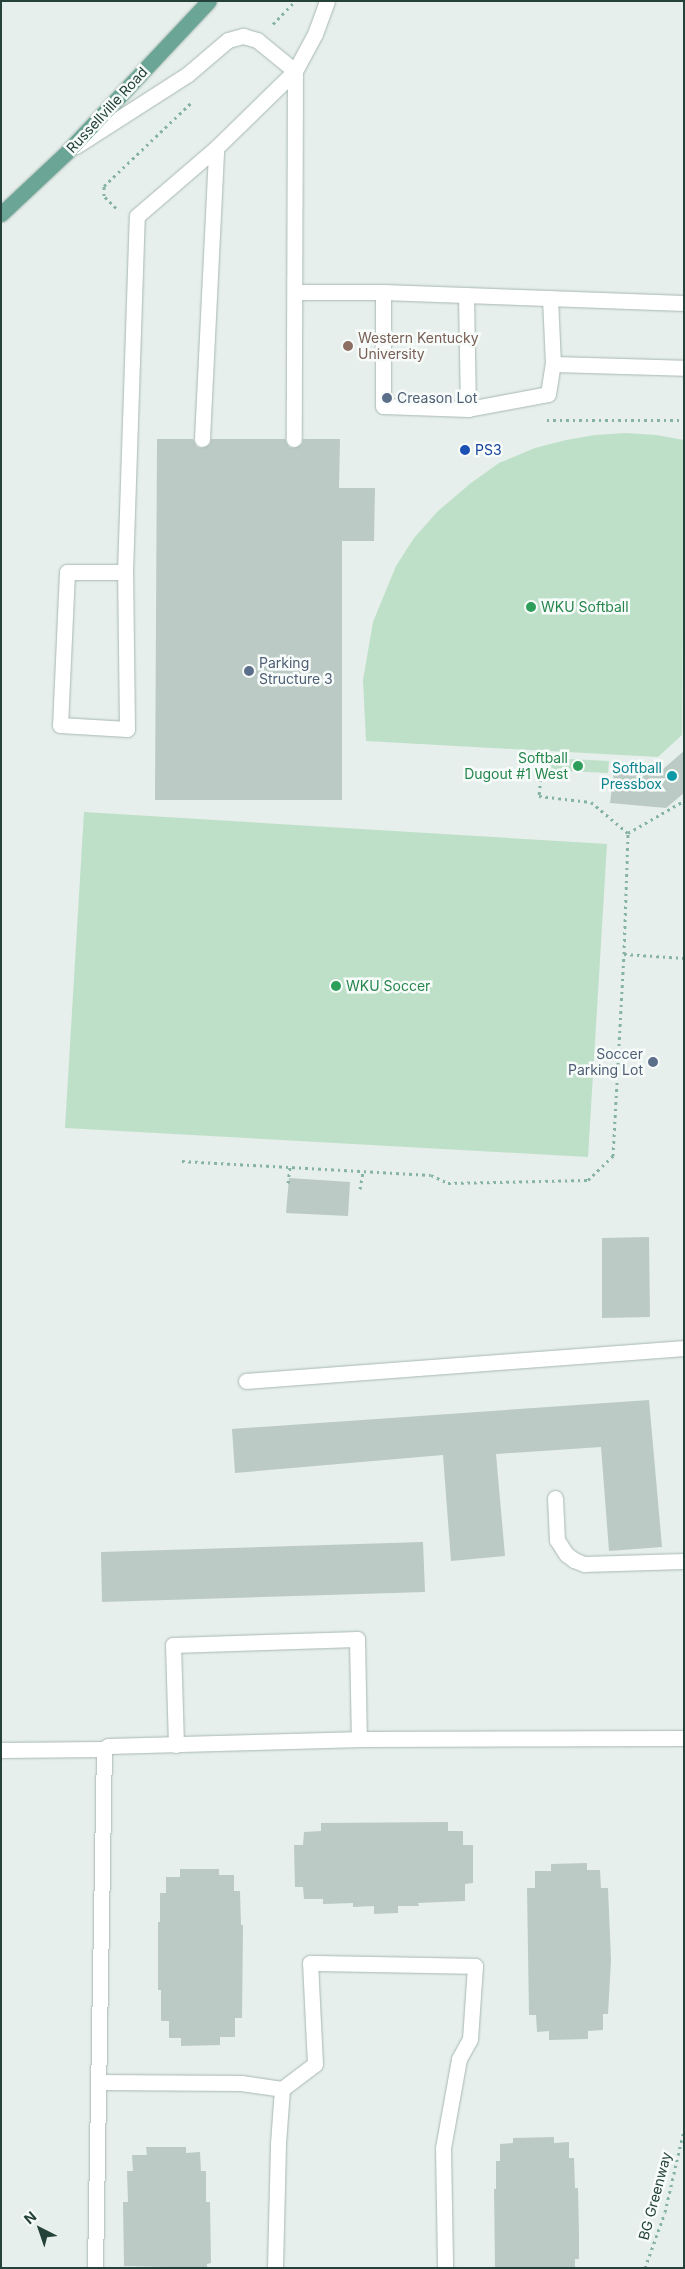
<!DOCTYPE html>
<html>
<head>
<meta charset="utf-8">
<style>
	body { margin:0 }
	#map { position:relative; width:685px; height:2269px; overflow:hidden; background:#e6efeb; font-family:Inter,sans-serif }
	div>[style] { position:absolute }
	.green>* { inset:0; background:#bfe0c8 }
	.building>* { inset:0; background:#bbcac4 }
	.path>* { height:3px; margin-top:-1.5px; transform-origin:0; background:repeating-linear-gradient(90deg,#86b3a5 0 2.5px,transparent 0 6.5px) }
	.roads { filter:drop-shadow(0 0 1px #a8b8b2) drop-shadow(0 0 1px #a8b8b2) }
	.minor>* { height:15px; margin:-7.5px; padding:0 7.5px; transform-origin:7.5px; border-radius:7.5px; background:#fff }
	.major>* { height:15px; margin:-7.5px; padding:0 7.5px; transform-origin:7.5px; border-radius:7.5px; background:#6aa596 }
	.dots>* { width:14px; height:14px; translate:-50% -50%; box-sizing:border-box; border:2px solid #f7fbf9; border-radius:50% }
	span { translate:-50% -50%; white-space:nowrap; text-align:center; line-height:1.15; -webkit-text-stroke:5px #f7fbf9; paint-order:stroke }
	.street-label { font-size:14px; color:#24423a }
	.education-label { font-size:14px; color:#785e54 }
	.left { translate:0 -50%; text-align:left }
	.service-label { font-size:14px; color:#4e5e75 }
	.right { translate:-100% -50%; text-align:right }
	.transit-label { font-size:14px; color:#164399 }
	.leisure-label { font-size:14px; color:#27864d }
	.culture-label { font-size:14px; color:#0d838f }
	.frame { position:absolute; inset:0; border:2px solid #24423a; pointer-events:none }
	.north { position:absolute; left:15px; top:2204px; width:50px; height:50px; -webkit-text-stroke:4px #f7fbf9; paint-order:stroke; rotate:319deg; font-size:14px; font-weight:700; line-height:20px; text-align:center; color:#24423a }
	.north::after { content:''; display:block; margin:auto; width:18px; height:22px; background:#24423a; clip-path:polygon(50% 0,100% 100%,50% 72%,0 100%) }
</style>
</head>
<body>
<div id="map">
	<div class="green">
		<i style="clip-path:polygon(626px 433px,656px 435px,684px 440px,682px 735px,658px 757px,366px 741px,363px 680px,373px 622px,396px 566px,414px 538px,438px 511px,471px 483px,499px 463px,535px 448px,566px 440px,595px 435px)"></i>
		<i style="clip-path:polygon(548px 758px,609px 761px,608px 773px,548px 770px)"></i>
		<i style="clip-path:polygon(84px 812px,607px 844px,588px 1157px,65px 1128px)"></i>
	</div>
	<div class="building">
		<i style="clip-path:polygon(157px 439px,193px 439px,197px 447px,202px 448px,210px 444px,211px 439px,285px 439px,289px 447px,294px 448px,302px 444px,303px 439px,340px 439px,339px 488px,375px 488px,374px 541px,342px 541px,342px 800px,155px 800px)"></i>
		<i style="clip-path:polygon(684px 751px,684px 793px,666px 808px,610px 803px,615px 764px,663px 769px)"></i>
		<i style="clip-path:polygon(289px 1178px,350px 1182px,348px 1216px,286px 1213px)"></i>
		<i style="clip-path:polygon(649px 1237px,650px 1317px,602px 1318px,602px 1238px)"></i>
		<i style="clip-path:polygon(649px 1400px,662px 1547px,609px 1551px,601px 1447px,496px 1454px,505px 1556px,451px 1561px,443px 1455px,235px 1473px,232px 1429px)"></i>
		<i style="clip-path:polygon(423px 1542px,425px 1592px,102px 1602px,101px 1552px)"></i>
		<i style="clip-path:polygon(448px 1822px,448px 1831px,463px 1831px,463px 1845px,473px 1845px,473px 1883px,465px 1884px,465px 1901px,418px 1903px,419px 1906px,398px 1906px,398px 1913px,374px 1914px,374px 1906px,353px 1907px,353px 1903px,323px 1904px,323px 1899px,304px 1899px,303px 1887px,295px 1887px,294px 1845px,303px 1845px,304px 1832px,321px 1831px,321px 1823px)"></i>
		<i style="clip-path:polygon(587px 1863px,587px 1870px,600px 1870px,601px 1888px,608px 1888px,611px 1960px,608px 2014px,603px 2014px,603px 2030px,588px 2031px,588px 2039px,549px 2040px,549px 2031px,537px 2032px,536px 2015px,529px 2015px,527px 1888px,535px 1888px,535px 1871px,551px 1871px,551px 1864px)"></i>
		<i style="clip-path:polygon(180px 1869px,219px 1869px,219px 1875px,234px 1875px,234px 1891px,240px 1891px,241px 1925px,243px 1925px,242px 2018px,235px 2018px,235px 2037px,220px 2037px,220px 2045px,181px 2046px,181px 2038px,169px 2038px,169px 2021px,161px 2021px,161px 1990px,158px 1990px,158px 1922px,160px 1922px,160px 1893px,166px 1893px,166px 1877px,180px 1877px)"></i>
		<i style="clip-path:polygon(554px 2137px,554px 2143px,569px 2142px,569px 2158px,574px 2158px,575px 2188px,578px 2188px,579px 2234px,579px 2259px,575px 2259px,575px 2268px,495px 2268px,494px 2189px,496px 2189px,496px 2161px,500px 2161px,500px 2144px,513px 2143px,513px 2138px)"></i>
		<i style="clip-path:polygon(146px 2147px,186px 2147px,186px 2153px,200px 2152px,201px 2171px,206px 2171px,206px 2202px,210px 2202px,211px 2263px,207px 2264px,207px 2268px,124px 2266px,123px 2202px,128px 2202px,127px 2171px,133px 2171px,132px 2155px,147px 2155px)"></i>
	</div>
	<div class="path">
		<i style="left:273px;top:24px;width:32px;rotate:-46deg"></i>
		<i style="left:116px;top:208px;width:17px;rotate:-135deg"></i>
		<i style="left:104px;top:196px;width:10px;rotate:-90deg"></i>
		<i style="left:104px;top:186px;width:120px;rotate:-43.7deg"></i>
		<i style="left:547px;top:420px;width:137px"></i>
		<i style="left:543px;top:753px;width:43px;rotate:95.3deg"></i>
		<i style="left:539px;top:796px;width:52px;rotate:6.6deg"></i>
		<i style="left:591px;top:802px;width:48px;rotate:40deg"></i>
		<i style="left:628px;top:833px;width:62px;rotate:-29.9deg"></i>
		<i style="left:624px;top:954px;width:60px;rotate:3.8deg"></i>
		<i style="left:182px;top:1161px;width:249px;rotate:3.2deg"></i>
		<i style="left:431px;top:1175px;width:19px;rotate:25deg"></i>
		<i style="left:448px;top:1183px;width:140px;rotate:-1.2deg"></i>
		<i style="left:588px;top:1180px;width:35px;rotate:-44deg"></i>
		<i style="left:613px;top:1156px;width:202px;rotate:-86.9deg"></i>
		<i style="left:624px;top:954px;width:121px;rotate:-88.1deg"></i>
		<i style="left:288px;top:1183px;width:16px;rotate:-83deg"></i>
		<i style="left:360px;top:1189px;width:17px;rotate:-80deg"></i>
		<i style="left:645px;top:2268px;width:59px;rotate:-70.3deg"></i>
		<i style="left:665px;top:2212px;width:84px;rotate:-77deg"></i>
	</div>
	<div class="roads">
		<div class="minor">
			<i style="left:76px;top:146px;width:133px;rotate:-32.7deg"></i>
			<i style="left:188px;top:74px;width:52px;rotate:-40.4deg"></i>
			<i style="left:228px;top:40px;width:16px;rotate:-15deg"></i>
			<i style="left:243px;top:36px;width:15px;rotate:16deg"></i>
			<i style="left:257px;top:40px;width:49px;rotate:39.2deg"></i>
			<i style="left:295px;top:71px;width:368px;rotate:90.2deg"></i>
			<i style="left:296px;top:292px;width:87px"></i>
			<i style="left:383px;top:292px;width:301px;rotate:2.1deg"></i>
			<i style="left:383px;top:292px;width:114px;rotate:90deg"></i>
			<i style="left:383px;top:406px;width:85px;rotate:2deg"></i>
			<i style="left:468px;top:409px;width:81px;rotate:-10.6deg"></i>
			<i style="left:548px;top:394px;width:30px;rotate:-81deg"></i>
			<i style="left:553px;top:364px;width:66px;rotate:-92.6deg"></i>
			<i style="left:466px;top:295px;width:114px;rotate:89deg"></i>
			<i style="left:553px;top:364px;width:131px;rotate:1.7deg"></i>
			<i style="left:202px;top:439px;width:291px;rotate:-87.2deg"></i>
			<i style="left:125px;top:572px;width:58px;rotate:180deg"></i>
			<i style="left:67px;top:572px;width:153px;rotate:92.6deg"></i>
			<i style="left:60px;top:725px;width:67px;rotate:3.4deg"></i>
			<i style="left:127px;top:729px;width:157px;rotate:-90.7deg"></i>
			<i style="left:125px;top:572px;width:356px;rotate:-88.1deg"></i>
			<i style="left:137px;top:216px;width:104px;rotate:-40.7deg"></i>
			<i style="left:216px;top:148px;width:110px;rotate:-44.3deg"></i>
			<i style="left:295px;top:71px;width:42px;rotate:-61.6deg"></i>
			<i style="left:315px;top:34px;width:35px;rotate:-70deg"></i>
			<i style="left:246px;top:1381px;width:439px;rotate:-4.3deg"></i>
			<i style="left:555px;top:1498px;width:42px;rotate:87.3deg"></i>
			<i style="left:557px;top:1540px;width:17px;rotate:57deg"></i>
			<i style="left:566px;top:1554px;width:10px;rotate:37deg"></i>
			<i style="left:574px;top:1560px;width:11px;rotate:22deg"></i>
			<i style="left:584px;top:1564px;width:100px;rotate:-1.7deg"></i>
			<i style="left:176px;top:1745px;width:100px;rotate:-91.7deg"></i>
			<i style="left:173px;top:1645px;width:184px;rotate:-1.9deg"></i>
			<i style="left:357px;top:1639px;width:100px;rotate:88.9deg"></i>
			<i style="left:1px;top:1750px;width:103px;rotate:-0.6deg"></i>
			<i style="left:104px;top:1749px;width:5px;rotate:-37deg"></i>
			<i style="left:108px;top:1746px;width:255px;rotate:-1.6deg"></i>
			<i style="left:363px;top:1739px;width:321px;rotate:-0.2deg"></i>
			<i style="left:98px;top:2082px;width:143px;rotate:0.4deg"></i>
			<i style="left:241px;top:2083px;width:41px;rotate:8.3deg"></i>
			<i style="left:282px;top:2089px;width:55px;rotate:94.2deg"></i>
			<i style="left:278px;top:2144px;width:124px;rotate:91.4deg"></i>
			<i style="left:282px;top:2089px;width:41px;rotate:-37.1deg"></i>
			<i style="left:315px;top:2064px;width:101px;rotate:-92.8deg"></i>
			<i style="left:310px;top:1963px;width:165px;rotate:1deg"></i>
			<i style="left:475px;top:1966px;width:73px;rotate:93.9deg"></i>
			<i style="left:470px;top:2039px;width:23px;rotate:119deg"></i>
			<i style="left:459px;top:2059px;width:90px;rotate:100.2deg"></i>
			<i style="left:443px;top:2148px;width:120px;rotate:89deg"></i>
			<i style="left:95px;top:2268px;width:519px;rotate:-89.01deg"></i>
		</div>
		<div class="major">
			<i style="left:1px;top:214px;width:91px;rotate:-43.2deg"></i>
			<i style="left:67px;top:152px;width:207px;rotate:-46.8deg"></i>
		</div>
	</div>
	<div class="dots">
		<i style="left:348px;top:346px;background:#8d6e63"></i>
		<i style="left:387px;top:398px;background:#5c6f8a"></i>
		<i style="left:465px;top:450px;background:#1a4fb4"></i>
		<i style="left:531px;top:607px;background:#2e9e5b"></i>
		<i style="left:249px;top:671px;background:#5c6f8a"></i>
		<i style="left:578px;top:766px;background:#2e9e5b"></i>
		<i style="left:672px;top:776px;background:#0f9aa8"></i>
		<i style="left:336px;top:986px;background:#2e9e5b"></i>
		<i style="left:653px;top:1062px;background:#5c6f8a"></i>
	</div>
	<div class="street-label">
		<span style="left:107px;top:110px;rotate:-47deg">Russellville Road</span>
		<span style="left:655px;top:2196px;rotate:-75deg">BG Greenway</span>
	</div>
	<div class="education-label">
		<span class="left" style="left:358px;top:346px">Western Kentucky<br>University</span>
	</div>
	<div class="service-label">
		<span class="left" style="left:397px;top:398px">Creason Lot</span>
		<span class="left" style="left:259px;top:671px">Parking<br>Structure 3</span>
		<span class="right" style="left:643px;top:1062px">Soccer<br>Parking Lot</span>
	</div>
	<div class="transit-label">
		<span class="left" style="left:475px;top:450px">PS3</span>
	</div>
	<div class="leisure-label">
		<span class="left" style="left:541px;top:607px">WKU Softball</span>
		<span class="right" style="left:568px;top:766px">Softball<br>Dugout #1 West</span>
		<span class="left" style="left:346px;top:986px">WKU Soccer</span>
	</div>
	<div class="culture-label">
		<span class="right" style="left:662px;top:776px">Softball<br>Pressbox</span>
	</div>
	<div class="frame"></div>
	<div class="north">N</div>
</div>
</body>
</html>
